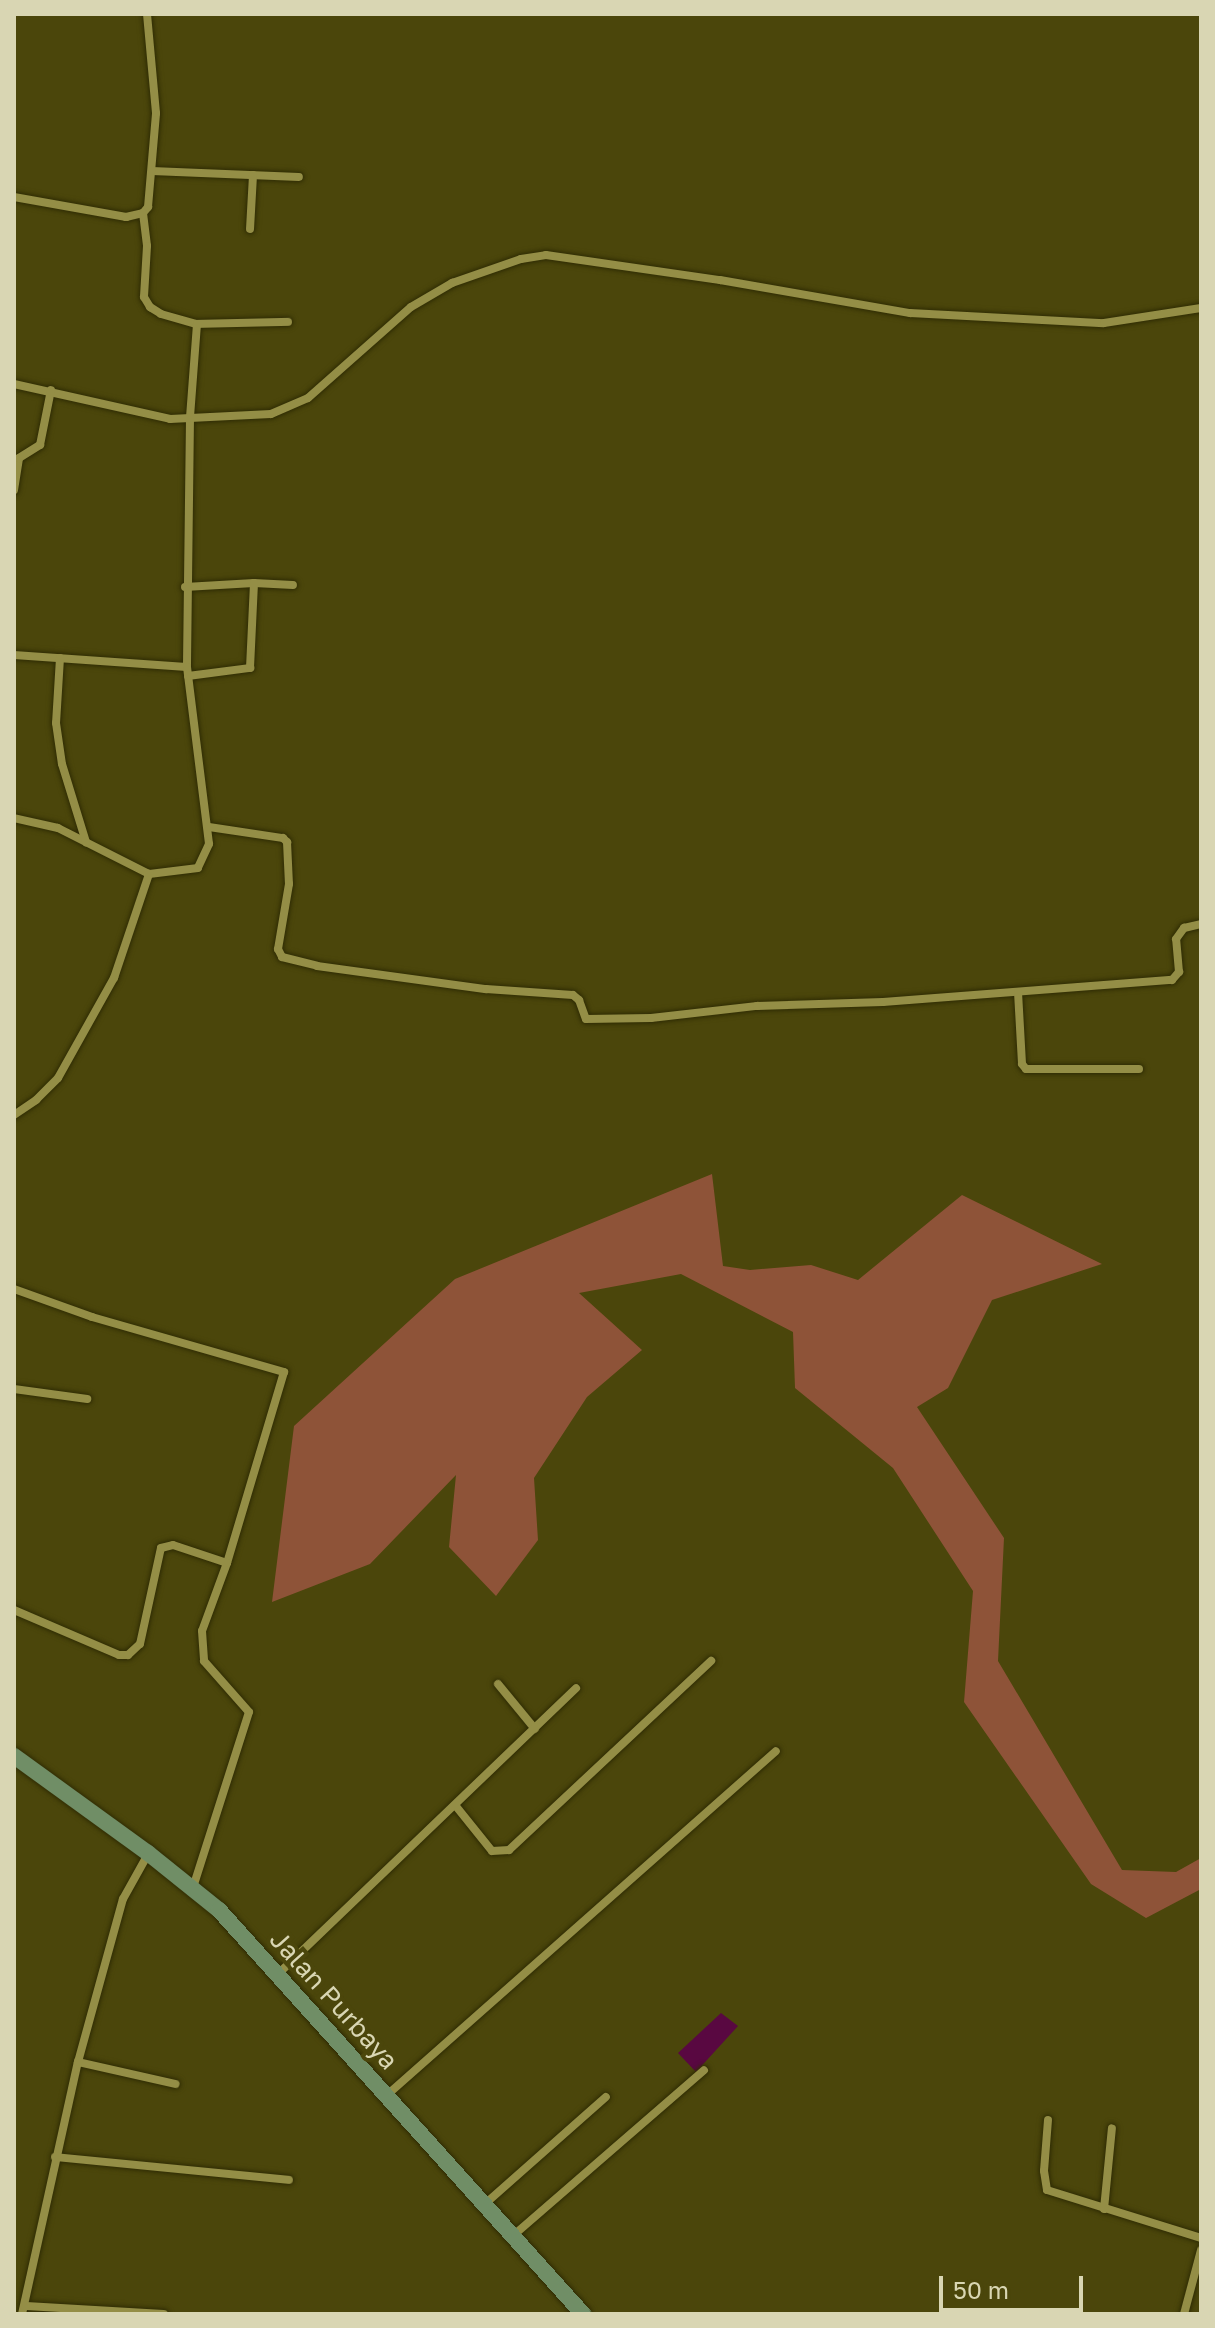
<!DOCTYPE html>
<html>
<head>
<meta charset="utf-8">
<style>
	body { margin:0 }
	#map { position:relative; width:1215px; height:2328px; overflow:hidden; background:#4b460b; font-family:"Golos Text",sans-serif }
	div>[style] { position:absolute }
	.green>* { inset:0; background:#8e5338 }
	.water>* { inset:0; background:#590841 }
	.roads { filter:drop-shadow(0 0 2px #2f2c04) drop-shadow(0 0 2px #2f2c04) }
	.minor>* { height:8px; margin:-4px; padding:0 4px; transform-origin:4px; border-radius:4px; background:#948e46 }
	.secondary>* { height:16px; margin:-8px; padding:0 8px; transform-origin:8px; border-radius:8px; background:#708e66 }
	span { translate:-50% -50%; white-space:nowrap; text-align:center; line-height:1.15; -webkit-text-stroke:8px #4b460b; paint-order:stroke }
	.street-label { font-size:26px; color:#d9d6b3 }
	.frame { position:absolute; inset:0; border:16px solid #d9d6b3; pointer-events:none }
	.scale { position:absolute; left:939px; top:2276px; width:144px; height:36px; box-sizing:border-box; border:4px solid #d9d6b3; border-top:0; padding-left:10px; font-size:24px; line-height:28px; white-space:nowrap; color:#d9d6b3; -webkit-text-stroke:6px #4b460b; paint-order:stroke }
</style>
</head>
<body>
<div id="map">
	<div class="green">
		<i style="clip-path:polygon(712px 1174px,723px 1266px,750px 1270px,811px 1265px,858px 1280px,962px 1195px,1102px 1264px,992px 1300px,948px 1388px,917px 1407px,1004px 1538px,998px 1661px,1122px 1870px,1176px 1872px,1201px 1858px,1201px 1889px,1146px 1918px,1091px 1884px,964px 1702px,973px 1591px,893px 1468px,795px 1388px,793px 1332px,681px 1274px,579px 1293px,642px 1350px,587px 1397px,534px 1478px,538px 1540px,496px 1596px,449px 1547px,456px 1475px,370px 1564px,272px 1602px,294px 1426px,455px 1279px)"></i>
	</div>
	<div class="water">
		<i style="clip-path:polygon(721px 2013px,738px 2026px,696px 2072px,678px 2053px)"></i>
	</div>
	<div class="roads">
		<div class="minor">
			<i style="left:152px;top:171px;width:147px;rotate:2.3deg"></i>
			<i style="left:14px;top:197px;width:114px;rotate:10.1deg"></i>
			<i style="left:126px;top:217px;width:17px;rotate:-13deg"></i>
			<i style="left:143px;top:213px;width:8px;rotate:-50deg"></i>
			<i style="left:148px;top:207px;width:94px;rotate:-85.1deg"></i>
			<i style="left:156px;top:113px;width:99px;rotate:-95.2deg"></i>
			<i style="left:143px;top:213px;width:33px;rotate:83deg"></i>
			<i style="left:147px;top:246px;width:51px;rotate:93.4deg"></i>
			<i style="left:144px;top:297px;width:12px;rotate:59deg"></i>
			<i style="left:150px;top:307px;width:13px;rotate:32deg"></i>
			<i style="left:161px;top:314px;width:37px;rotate:16deg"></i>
			<i style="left:197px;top:324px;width:94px;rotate:94.3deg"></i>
			<i style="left:190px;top:418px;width:249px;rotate:90.7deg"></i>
			<i style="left:250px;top:229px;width:54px;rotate:-86.8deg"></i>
			<i style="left:197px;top:324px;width:91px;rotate:-1.3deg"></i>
			<i style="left:14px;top:384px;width:160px;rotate:12.6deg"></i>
			<i style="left:170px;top:419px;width:101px;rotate:-2.8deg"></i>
			<i style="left:271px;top:414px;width:40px;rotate:-23.4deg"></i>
			<i style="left:308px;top:398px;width:137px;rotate:-41.5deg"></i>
			<i style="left:411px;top:307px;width:48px;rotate:-30.3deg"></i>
			<i style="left:452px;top:283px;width:73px;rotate:-19.2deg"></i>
			<i style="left:521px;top:259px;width:25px;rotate:-9deg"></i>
			<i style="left:546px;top:255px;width:176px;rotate:8.2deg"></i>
			<i style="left:720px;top:280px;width:193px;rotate:9.9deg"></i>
			<i style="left:910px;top:313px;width:194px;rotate:3deg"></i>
			<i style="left:1104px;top:323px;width:98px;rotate:-8.8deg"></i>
			<i style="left:14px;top:490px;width:32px;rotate:-81deg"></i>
			<i style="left:19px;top:458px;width:25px;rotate:-32deg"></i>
			<i style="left:40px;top:445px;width:56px;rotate:-78.7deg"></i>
			<i style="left:185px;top:587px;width:69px;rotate:-3.3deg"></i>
			<i style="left:254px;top:583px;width:39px;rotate:3deg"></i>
			<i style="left:14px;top:655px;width:173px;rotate:4deg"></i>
			<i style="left:187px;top:667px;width:178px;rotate:82.9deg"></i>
			<i style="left:209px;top:844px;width:26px;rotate:115deg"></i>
			<i style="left:198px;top:868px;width:49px;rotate:173deg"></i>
			<i style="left:149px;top:874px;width:102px;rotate:-153.2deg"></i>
			<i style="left:58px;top:828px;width:45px;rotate:-167.2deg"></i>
			<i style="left:60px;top:658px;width:65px;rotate:93.5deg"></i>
			<i style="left:56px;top:723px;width:41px;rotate:81.7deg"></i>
			<i style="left:62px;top:764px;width:82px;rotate:72.9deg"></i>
			<i style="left:188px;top:676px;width:63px;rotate:-7.4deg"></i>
			<i style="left:250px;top:668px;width:85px;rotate:-87.3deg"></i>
			<i style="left:209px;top:827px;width:75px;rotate:8.5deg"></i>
			<i style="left:283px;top:838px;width:6px;rotate:45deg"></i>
			<i style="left:287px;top:842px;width:42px;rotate:87.3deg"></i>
			<i style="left:289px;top:884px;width:66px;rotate:99.6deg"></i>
			<i style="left:278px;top:949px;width:9px;rotate:63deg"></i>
			<i style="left:282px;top:957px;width:36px;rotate:14deg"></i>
			<i style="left:317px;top:966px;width:171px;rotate:7.8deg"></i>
			<i style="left:486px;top:989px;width:87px;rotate:3.9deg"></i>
			<i style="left:573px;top:995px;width:8px;rotate:40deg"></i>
			<i style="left:579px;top:1000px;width:20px;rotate:70deg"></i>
			<i style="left:586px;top:1019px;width:65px;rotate:-0.9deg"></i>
			<i style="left:651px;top:1018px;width:107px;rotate:-6.5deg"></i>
			<i style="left:757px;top:1006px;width:126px;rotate:-1.8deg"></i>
			<i style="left:883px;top:1002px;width:290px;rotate:-4.4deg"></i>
			<i style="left:1172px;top:980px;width:11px;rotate:-49deg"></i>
			<i style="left:1179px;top:972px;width:33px;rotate:-95deg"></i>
			<i style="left:1176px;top:939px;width:14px;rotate:-54deg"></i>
			<i style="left:1184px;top:928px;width:17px;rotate:-13deg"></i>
			<i style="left:1018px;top:992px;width:72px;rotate:86.8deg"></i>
			<i style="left:1022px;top:1064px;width:6px;rotate:51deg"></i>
			<i style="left:1026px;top:1069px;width:113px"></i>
			<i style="left:14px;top:1115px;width:27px;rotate:-34deg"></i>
			<i style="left:36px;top:1100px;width:31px;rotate:-45deg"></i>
			<i style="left:58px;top:1078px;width:115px;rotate:-60.8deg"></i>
			<i style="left:114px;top:978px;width:110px;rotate:-71.4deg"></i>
			<i style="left:14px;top:1289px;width:83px;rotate:19.7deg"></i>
			<i style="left:92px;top:1317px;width:200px;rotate:16deg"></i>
			<i style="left:284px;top:1372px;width:199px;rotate:106.6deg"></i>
			<i style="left:227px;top:1563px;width:72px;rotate:110.2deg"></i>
			<i style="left:202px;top:1631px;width:30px;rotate:86deg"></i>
			<i style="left:204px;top:1661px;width:68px;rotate:48.6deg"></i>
			<i style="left:249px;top:1712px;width:185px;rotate:107.7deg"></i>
			<i style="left:14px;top:1389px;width:74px;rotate:7.8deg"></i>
			<i style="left:14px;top:1610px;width:114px;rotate:23.2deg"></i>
			<i style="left:119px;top:1655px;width:9px"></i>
			<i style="left:128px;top:1655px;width:16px;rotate:-43deg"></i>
			<i style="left:140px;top:1644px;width:98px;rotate:-77.7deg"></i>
			<i style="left:161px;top:1548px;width:12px;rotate:-14deg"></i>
			<i style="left:173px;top:1545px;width:57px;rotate:18.4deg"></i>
			<i style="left:498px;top:1684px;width:58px;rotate:50.6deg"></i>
			<i style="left:455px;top:1805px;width:59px;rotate:51.2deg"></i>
			<i style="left:492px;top:1851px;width:17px;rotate:-3deg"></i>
			<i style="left:509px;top:1850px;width:277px;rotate:-43.1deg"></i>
			<i style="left:278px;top:1974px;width:413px;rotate:-43.8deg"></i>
			<i style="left:78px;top:2062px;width:100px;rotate:12.7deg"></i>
			<i style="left:387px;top:2095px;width:519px;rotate:-41.49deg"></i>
			<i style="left:1048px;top:2120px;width:51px;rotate:94.5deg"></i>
			<i style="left:1044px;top:2171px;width:19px;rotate:81deg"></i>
			<i style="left:1047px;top:2190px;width:161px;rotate:17.3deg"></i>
			<i style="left:55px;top:2157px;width:235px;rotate:5.6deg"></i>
			<i style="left:486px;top:2203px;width:160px;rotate:-41.5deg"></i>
			<i style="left:1104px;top:2209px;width:81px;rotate:-84.4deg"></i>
			<i style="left:515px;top:2234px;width:250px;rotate:-40.9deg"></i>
			<i style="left:26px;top:2306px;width:138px;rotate:3.3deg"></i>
			<i style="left:22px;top:2314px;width:258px;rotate:-77.5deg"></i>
			<i style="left:78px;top:2062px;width:169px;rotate:-74.6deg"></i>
			<i style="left:123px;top:1899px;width:51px;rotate:-60.9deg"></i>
			<i style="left:1184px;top:2314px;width:66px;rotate:-75.1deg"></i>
		</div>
		<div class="secondary">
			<i style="left:14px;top:1756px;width:165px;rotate:35.9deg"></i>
			<i style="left:148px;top:1853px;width:91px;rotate:38.8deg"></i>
			<i style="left:219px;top:1910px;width:544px;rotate:47.98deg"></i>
		</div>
	</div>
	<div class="street-label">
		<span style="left:334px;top:2000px;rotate:48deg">Jalan Purbaya</span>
	</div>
	<div class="frame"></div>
	<div class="scale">50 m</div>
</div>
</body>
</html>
